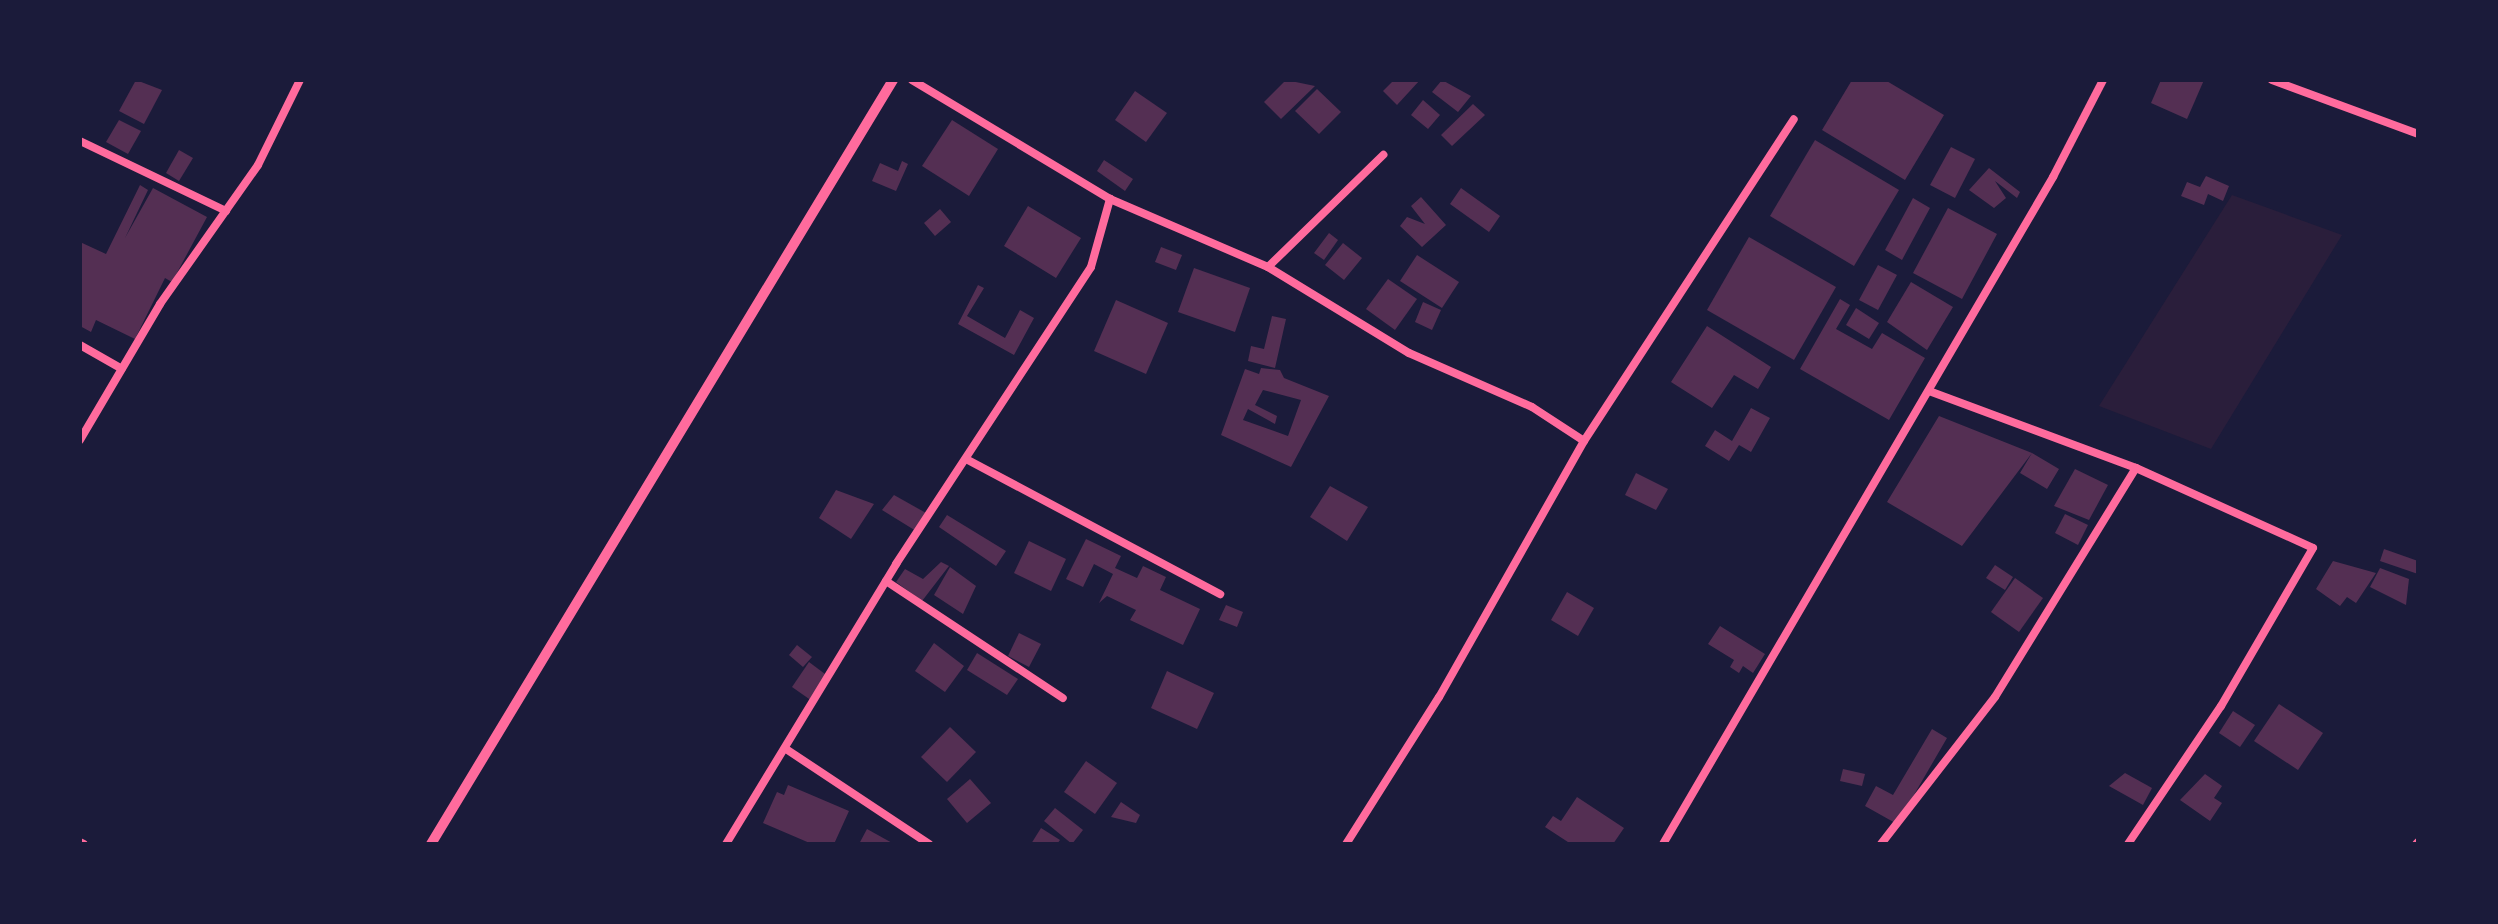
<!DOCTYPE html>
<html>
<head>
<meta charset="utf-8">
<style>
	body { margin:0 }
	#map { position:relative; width:2498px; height:924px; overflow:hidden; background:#1b1b3a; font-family:Poppins,sans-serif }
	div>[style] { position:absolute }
	.green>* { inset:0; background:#2a1e3b }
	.building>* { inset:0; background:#542f53 }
	.minor>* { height:8px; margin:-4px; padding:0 4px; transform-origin:4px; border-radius:4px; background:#ff6b9d }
	.tertiary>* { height:10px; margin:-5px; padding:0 5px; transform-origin:5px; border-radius:5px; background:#ff6b9d }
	span { translate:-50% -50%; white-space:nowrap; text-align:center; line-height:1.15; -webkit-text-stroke:10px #1b1b3a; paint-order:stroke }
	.frame { position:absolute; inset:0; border:82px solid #1b1b3a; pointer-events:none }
</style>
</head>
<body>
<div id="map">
	<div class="green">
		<i style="clip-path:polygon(2232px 195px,2342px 235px,2211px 449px,2099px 406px)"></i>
	</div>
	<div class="building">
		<i style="clip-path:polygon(136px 80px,162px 90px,144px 124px,119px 111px)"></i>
		<i style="clip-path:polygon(1286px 80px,1315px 86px,1281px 119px,1264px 102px)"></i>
		<i style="clip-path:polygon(1394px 80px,1420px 80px,1397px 105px,1383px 91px)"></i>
		<i style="clip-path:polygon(1442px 80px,1471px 96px,1458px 112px,1432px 92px)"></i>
		<i style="clip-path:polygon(1852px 80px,1885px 80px,1944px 115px,1905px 180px,1822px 130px)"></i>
		<i style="clip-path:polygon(2161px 80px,2204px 80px,2187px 119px,2151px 103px)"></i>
		<i style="clip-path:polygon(1317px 89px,1341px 112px,1319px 134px,1295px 111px)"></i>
		<i style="clip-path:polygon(1135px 91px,1167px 113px,1146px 142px,1115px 120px)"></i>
		<i style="clip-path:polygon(1423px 100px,1440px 115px,1428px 129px,1411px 115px)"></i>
		<i style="clip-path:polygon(1473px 104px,1485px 115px,1452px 146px,1441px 135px)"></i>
		<i style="clip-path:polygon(119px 120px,141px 131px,128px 154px,106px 142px)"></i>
		<i style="clip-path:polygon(952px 120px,998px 149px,969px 196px,922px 166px)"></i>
		<i style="clip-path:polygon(1815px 140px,1899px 190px,1854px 266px,1770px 216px)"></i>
		<i style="clip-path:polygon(1951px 147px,1975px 159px,1955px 198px,1930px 185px)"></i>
		<i style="clip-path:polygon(179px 150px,193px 158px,179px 181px,166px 173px)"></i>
		<i style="clip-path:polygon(1104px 160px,1133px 179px,1125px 191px,1097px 171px)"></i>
		<i style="clip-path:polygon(902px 161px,908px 164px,896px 191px,872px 181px,880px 163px,898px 171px)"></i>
		<i style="clip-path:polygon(1989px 168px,2020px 192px,2017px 198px,1995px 181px,2006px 198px,1994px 208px,1969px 190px)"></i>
		<i style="clip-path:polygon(2206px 176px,2229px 186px,2223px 201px,2208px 194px,2204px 205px,2181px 196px,2187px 182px,2200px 187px)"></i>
		<i style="clip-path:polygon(140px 185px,148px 190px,125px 238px,153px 188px,207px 217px,172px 282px,165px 278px,135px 339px,96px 320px,91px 332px,80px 326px,80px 242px,106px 254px)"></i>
		<i style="clip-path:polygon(1461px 188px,1500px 216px,1489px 232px,1450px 204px)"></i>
		<i style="clip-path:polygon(1421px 197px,1446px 225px,1422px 247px,1400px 226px,1407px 217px,1425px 224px,1411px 206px)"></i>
		<i style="clip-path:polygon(1913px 198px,1930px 208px,1902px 260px,1885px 250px)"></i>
		<i style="clip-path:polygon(1028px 206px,1081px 238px,1056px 278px,1004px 246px)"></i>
		<i style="clip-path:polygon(1948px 208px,1997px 234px,1962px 299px,1913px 273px)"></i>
		<i style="clip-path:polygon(940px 209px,951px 222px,935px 236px,924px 223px)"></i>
		<i style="clip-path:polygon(1329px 233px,1338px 240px,1324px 260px,1314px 253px)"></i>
		<i style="clip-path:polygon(1749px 237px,1836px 287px,1794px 360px,1707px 310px)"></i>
		<i style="clip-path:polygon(1343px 243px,1362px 258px,1344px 280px,1325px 265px)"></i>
		<i style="clip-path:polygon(1161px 247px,1182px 255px,1176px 270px,1155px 262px)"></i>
		<i style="clip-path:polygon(1417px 255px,1459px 282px,1442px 308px,1400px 281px)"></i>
		<i style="clip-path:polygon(1878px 265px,1897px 275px,1878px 310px,1859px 300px)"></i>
		<i style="clip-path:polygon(1194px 268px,1250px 288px,1235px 332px,1178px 312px)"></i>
		<i style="clip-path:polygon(1388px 279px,1417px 299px,1395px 330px,1366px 309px)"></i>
		<i style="clip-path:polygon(1911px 282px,1953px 307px,1927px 350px,1887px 322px)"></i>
		<i style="clip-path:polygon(978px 285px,984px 288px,967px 316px,1005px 338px,1020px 310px,1034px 318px,1014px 355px,958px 324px)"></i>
		<i style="clip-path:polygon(1840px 299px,1850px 305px,1836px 329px,1872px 349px,1882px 333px,1925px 358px,1889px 420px,1800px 369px)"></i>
		<i style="clip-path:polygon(1116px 300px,1168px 323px,1146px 374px,1094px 351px)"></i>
		<i style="clip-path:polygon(1423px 302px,1441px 310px,1432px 330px,1415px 322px)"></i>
		<i style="clip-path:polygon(1856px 308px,1879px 323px,1869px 339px,1846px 325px)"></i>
		<i style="clip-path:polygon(1272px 316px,1286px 319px,1275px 368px,1248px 361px,1251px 346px,1264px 349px)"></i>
		<i style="clip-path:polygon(1707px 326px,1771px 367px,1758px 389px,1734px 375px,1712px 408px,1671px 382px)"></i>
		<i style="clip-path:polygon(evenodd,1261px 368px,1280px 370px,1284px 378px,1329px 396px,1291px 467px,1221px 435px,1245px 369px,1259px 374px,1261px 368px,1263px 390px,1301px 400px,1288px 436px,1243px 420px,1248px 409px,1275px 424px,1277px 416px,1255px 405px,1263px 390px)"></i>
		<i style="clip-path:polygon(1751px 408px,1770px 418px,1751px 452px,1739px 445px,1729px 461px,1705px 446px,1715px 430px,1732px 441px)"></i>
		<i style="clip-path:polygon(1939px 416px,2032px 453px,2059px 469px,2047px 489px,2020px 473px,2032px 453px,1962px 546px,1887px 502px)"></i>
		<i style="clip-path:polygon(2075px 469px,2108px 485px,2089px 520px,2054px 506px)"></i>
		<i style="clip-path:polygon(1636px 473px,1668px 489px,1656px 510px,1625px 495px)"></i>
		<i style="clip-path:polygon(1330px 486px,1368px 507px,1347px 541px,1310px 517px)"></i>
		<i style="clip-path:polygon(836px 490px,874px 504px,851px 539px,819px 518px)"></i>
		<i style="clip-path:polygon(894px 495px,926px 513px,916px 531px,882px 510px)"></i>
		<i style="clip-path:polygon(2065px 514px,2088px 525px,2078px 545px,2055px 533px)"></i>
		<i style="clip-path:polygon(947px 515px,1006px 551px,996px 566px,939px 527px)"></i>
		<i style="clip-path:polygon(1086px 539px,1121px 556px,1115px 568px,1137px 578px,1143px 566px,1166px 577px,1160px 590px,1200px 609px,1183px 645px,1130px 620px,1136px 610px,1107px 596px,1099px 603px,1113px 574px,1094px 564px,1083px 587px,1066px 579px)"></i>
		<i style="clip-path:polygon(1029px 541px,1066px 559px,1051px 591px,1014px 573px)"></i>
		<i style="clip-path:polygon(2384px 549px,2418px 561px,2418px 574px,2380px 561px)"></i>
		<i style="clip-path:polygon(2333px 561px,2376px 573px,2356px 603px,2347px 597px,2340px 606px,2316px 589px)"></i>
		<i style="clip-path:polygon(941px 562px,949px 566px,922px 601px,896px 582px,905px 569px,923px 579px)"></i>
		<i style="clip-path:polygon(1995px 565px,2013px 577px,2005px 590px,1986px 578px)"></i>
		<i style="clip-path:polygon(950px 567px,976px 586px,963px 614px,934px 595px)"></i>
		<i style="clip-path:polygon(2380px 568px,2409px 579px,2406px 605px,2370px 587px)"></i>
		<i style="clip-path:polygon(2015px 578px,2043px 598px,2019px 632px,1991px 612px)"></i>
		<i style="clip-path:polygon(1567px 592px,1594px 608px,1578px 636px,1551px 620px)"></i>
		<i style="clip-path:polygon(1226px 605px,1243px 612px,1237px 627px,1219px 620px)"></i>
		<i style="clip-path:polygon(1720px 626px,1765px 654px,1753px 673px,1743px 666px,1739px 673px,1730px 667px,1734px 660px,1708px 644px)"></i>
		<i style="clip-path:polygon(1019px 633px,1041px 644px,1029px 667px,1008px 656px)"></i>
		<i style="clip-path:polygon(934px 643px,964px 666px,945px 692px,915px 671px)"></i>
		<i style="clip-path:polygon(797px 645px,812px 657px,803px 667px,789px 655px)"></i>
		<i style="clip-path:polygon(977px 653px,1018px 679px,1007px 695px,967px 670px)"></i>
		<i style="clip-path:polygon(809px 662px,829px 677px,812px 701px,792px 687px)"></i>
		<i style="clip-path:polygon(1167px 671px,1214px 693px,1197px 729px,1151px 708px)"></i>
		<i style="clip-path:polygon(2279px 704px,2323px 733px,2298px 770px,2254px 741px)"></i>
		<i style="clip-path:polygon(2233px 711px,2255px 725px,2240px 747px,2219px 733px)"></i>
		<i style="clip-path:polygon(950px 727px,976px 752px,947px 782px,921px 757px)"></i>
		<i style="clip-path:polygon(1932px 729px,1947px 738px,1897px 824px,1865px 806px,1876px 786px,1893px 795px)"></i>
		<i style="clip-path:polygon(1086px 761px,1117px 783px,1095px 814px,1064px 792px)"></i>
		<i style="clip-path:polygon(1843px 769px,1865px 774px,1862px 786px,1840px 781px)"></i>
		<i style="clip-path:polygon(2125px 773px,2152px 788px,2143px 805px,2109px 786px)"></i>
		<i style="clip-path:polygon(2205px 774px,2222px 786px,2214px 798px,2222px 803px,2210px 821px,2180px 800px)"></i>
		<i style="clip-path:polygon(970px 779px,991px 803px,967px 823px,947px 799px)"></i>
		<i style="clip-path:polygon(788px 785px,849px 811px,834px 844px,812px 844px,763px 823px,777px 792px,784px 795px)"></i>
		<i style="clip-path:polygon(1577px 797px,1624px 828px,1613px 844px,1571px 844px,1545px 827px,1553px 816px,1561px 821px)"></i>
		<i style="clip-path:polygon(1121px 802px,1140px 815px,1136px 823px,1111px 817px)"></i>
		<i style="clip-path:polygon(1055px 808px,1083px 830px,1072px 844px,1044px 821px)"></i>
		<i style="clip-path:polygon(1041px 828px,1060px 840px,1057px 844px,1031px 844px)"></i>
		<i style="clip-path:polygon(867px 829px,894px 844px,859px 844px)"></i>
	</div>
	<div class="minor">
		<i style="left:912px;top:80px;width:231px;rotate:31deg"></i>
		<i style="left:1110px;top:199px;width:172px;rotate:23.3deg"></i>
		<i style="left:1268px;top:267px;width:161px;rotate:-44.2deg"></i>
		<i style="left:2272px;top:80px;width:156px;rotate:20.3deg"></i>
		<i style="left:80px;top:141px;width:162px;rotate:25.6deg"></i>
		<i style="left:1268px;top:267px;width:165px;rotate:31.4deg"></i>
		<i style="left:1409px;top:353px;width:134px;rotate:23.7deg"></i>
		<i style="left:1532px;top:407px;width:62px;rotate:33.2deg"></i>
		<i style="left:1584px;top:441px;width:294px;rotate:119.5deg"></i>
		<i style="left:1439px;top:697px;width:174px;rotate:122.3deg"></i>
		<i style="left:80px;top:345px;width:48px;rotate:29.7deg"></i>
		<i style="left:1929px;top:391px;width:221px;rotate:20.4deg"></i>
		<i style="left:80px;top:440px;width:158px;rotate:-59.5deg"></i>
		<i style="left:160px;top:304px;width:170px;rotate:-54.8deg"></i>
		<i style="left:258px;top:165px;width:95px;rotate:-63.7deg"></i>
		<i style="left:1584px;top:441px;width:384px;rotate:-56.9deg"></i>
		<i style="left:966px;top:459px;width:288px;rotate:28deg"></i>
		<i style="left:886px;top:581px;width:212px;rotate:33.5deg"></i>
		<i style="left:786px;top:749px;width:172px;rotate:33.6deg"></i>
		<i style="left:80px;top:842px;width:4px;rotate:27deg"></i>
		<i style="left:726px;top:844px;width:328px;rotate:-58.7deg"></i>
		<i style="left:896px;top:564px;width:355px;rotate:-56.7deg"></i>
		<i style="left:1091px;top:267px;width:71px;rotate:-74.4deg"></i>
		<i style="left:1663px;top:844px;width:773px;rotate:-59.68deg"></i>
		<i style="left:2053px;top:177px;width:109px;rotate:-62.7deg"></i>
		<i style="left:1881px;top:844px;width:186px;rotate:-52.2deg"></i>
		<i style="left:1995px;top:697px;width:269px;rotate:-58.4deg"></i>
		<i style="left:2136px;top:468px;width:194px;rotate:24.3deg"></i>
		<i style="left:2313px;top:548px;width:183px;rotate:120.2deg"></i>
		<i style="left:2221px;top:706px;width:166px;rotate:124deg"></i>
		<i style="left:2416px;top:844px;width:3px;rotate:-45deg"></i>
	</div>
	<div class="tertiary">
		<i style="left:431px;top:844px;width:893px;rotate:-58.84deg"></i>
	</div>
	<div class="frame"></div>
</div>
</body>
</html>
